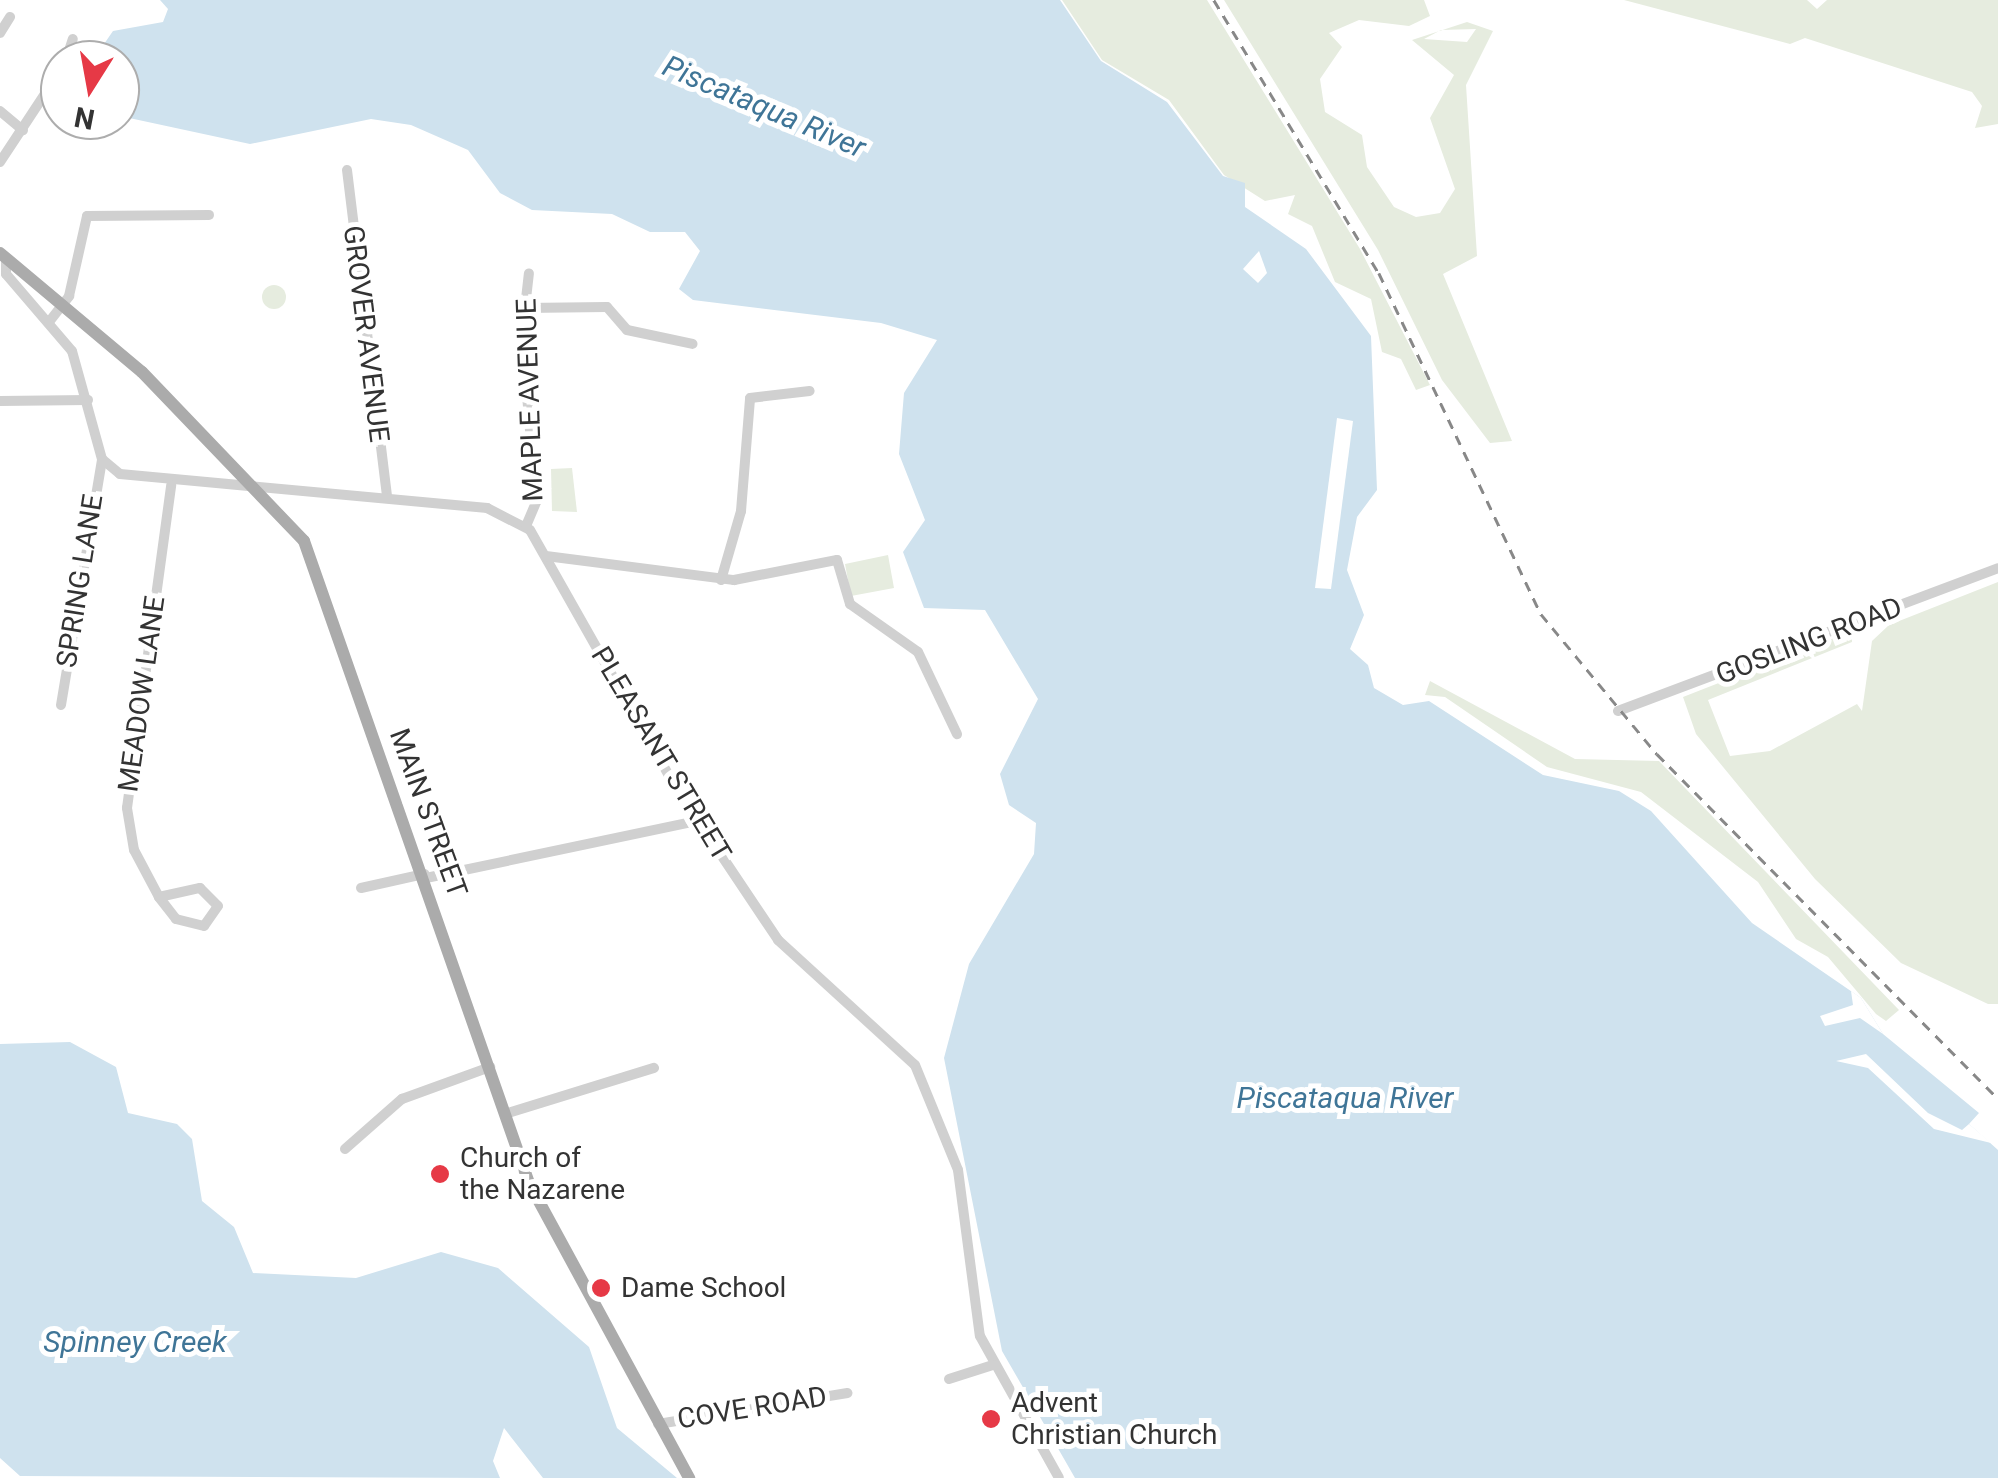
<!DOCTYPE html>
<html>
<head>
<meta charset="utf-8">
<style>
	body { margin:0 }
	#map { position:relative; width:1998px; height:1478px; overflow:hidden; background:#fff; font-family:Roboto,sans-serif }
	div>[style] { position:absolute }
	.green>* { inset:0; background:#e6ecdf }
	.round { border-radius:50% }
	.water>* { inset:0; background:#cfe2ee }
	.pier>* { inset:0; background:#fff }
	.minor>* { height:10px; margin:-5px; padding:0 5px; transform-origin:5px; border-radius:5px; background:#d0d0d0 }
	.major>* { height:12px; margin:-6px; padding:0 6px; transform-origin:6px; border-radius:6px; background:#ababab }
	.rail>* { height:2.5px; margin-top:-1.25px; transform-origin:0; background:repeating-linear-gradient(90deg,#888 0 10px,transparent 0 18px) }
	.dots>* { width:28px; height:28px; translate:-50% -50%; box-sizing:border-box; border:5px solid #fff; border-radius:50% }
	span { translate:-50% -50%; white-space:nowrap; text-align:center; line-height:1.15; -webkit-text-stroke:10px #fff; paint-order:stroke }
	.street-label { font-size:28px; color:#333 }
	.poi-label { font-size:28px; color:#333 }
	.left { translate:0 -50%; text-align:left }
	.water-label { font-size:30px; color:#3f7597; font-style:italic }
	.north { position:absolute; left:40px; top:40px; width:100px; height:100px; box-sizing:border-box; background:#fff; border:2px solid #adadad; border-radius:50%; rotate:191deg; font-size:28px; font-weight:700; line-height:40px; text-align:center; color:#333 }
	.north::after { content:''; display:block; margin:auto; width:35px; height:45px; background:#e63946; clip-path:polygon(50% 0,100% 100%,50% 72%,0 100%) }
</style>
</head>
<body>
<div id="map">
	<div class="green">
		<i style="clip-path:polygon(1062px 0,1207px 0,1360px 249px,1430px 385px,1416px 390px,1401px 359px,1382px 352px,1371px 299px,1335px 282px,1312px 226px,1288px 214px,1295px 195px,1265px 201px,1224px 175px,1169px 100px,1102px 60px)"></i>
		<i style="clip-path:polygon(evenodd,1224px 0,1424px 0,1430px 16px,1409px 26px,1359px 20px,1329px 33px,1342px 47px,1320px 79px,1325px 112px,1362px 135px,1367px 167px,1394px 207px,1416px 217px,1440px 213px,1455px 189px,1430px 118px,1454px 75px,1412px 40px,1467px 22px,1493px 31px,1466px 85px,1477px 256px,1443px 274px,1512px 441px,1490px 443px,1442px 380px,1378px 250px,1224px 0,1476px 29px,1467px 42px,1424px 39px,1441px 30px,1476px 29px)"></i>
		<i style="clip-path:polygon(1624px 0,1807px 0,1817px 9px,1827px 0,1998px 0,1998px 124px,1975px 128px,1982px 106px,1972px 92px,1805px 38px,1790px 44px)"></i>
		<i class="round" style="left:262px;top:285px;width:24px;height:24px"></i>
		<i style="clip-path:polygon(572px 468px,577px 512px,552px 511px,551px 469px)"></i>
		<i style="clip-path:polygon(888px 555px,894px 588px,851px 596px,845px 564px)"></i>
		<i style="clip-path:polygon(1998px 582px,1998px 1004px,1988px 1004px,1901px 963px,1815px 879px,1696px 734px,1683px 697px,1852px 631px,1852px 642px,1708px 700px,1730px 756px,1770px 751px,1857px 704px,1862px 711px,1872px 641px,1889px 625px)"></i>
		<i style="clip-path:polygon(1430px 681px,1575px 759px,1659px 761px,1899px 1010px,1886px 1021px,1876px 1014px,1828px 957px,1796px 939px,1758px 882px,1641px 792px,1547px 767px,1445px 697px,1425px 695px)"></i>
	</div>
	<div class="water">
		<i style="clip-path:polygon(160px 0,1060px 0,1101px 61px,1167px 102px,1223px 176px,1245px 183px,1245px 207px,1306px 249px,1371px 336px,1377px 490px,1357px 517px,1347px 570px,1364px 615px,1350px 649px,1368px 665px,1374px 688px,1403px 705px,1429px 701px,1543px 775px,1619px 791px,1651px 811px,1752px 923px,1861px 998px,1883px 1034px,1979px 1113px,1969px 1124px,1998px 1150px,1998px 1478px,1075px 1478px,1002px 1351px,944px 1058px,969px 964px,1034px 854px,1036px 823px,1009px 805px,1000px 774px,1038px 699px,985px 610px,924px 608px,903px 552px,925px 520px,899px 454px,904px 393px,937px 340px,881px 323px,693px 300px,679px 289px,700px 251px,685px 232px,650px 232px,612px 214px,532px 210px,500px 193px,468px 150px,411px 125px,371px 119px,250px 144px,120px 116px,120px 60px,93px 60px,113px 31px,163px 22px,168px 9px)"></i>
		<i style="clip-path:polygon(70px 1042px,116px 1067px,128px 1113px,177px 1124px,192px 1139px,202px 1201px,234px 1227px,253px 1273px,356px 1278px,441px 1252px,498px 1268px,589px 1347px,617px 1428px,677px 1478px,543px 1478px,504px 1428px,493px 1461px,500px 1478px,20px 1476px,0 1458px,0 1044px)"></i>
	</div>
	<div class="pier">
		<i style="clip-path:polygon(1259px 251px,1267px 273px,1258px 283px,1243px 269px)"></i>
		<i style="clip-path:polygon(1337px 418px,1353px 421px,1331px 589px,1315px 588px)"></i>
		<i style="clip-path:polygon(1851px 991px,1861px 998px,1883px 1034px,1860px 1018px,1825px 1026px,1820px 1016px,1853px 1005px)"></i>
		<i style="clip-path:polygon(1866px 1054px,1928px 1113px,1962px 1130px,1969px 1124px,1991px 1143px,1934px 1129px,1868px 1068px,1836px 1061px)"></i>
	</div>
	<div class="minor">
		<i style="left:0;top:33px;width:19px;rotate:-58deg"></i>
		<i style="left:66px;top:60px;width:22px;rotate:-72deg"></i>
		<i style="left:0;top:111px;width:30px;rotate:40deg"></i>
		<i style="left:0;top:162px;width:109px;rotate:-56.6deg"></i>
		<i style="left:347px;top:170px;width:330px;rotate:83deg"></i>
		<i style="left:6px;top:258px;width:16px;rotate:90deg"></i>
		<i style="left:6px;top:274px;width:101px;rotate:49.4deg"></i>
		<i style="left:72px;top:351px;width:112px;rotate:74.5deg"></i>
		<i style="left:102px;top:459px;width:23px;rotate:40deg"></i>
		<i style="left:120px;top:474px;width:369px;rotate:5.3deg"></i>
		<i style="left:487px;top:508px;width:48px;rotate:27.1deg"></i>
		<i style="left:530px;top:530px;width:291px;rotate:60.5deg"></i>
		<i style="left:673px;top:783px;width:189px;rotate:56.2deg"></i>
		<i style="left:778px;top:940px;width:185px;rotate:42.4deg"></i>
		<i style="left:915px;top:1065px;width:113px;rotate:67.7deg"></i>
		<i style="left:958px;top:1170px;width:167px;rotate:82.5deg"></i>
		<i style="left:980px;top:1336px;width:162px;rotate:60.9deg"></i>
		<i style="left:524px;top:308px;width:83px;rotate:-0.7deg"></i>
		<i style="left:607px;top:307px;width:30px;rotate:49deg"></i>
		<i style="left:627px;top:330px;width:67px;rotate:12deg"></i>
		<i style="left:49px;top:322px;width:33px;rotate:-52deg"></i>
		<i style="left:69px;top:296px;width:82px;rotate:-77.3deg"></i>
		<i style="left:87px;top:216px;width:122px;rotate:-0.5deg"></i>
		<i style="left:0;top:401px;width:88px;rotate:-0.7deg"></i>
		<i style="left:526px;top:526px;width:26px;rotate:-67deg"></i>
		<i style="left:536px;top:502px;width:169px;rotate:-94.8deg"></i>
		<i style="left:522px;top:334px;width:61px;rotate:-83.5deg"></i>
		<i style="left:546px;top:556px;width:190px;rotate:7.3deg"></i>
		<i style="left:734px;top:580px;width:105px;rotate:-11deg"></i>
		<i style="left:837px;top:560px;width:46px;rotate:73.5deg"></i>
		<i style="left:850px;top:604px;width:83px;rotate:35.2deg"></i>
		<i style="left:918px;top:652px;width:91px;rotate:64.6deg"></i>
		<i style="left:721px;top:580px;width:72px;rotate:-73.8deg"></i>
		<i style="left:741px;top:511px;width:113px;rotate:-85.4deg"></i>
		<i style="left:750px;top:398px;width:60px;rotate:-6.7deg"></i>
		<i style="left:61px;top:705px;width:249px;rotate:-80.5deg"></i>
		<i style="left:1618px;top:711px;width:406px;rotate:-20.6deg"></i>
		<i style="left:426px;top:878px;width:276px;rotate:-11.9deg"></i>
		<i style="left:200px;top:888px;width:25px;rotate:45deg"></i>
		<i style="left:218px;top:906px;width:24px;rotate:125deg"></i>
		<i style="left:204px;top:926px;width:29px;rotate:-166deg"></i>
		<i style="left:176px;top:919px;width:28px;rotate:-128deg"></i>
		<i style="left:159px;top:897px;width:42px;rotate:-12.4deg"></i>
		<i style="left:361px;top:888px;width:65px;rotate:-12.5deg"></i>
		<i style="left:159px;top:897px;width:53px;rotate:-118deg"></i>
		<i style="left:134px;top:850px;width:43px;rotate:-99.5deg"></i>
		<i style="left:127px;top:808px;width:326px;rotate:-82.2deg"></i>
		<i style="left:505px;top:1114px;width:156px;rotate:-17.2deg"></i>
		<i style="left:345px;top:1149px;width:76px;rotate:-41.3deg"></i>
		<i style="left:402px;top:1099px;width:94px;rotate:-20deg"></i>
		<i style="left:949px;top:1379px;width:46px;rotate:-17.7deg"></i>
		<i style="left:658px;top:1424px;width:192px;rotate:-9.3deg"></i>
	</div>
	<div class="major">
		<i style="left:0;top:253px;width:185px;rotate:40deg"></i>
		<i style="left:142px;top:372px;width:234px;rotate:46.2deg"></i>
		<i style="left:304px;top:541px;width:680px;rotate:70.69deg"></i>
		<i style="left:529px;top:1183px;width:336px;rotate:61.5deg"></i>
	</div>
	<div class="rail">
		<i style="left:1214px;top:0;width:319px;rotate:58.9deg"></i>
		<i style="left:1379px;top:273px;width:378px;rotate:64.6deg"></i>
		<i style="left:1541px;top:614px;width:182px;rotate:50.4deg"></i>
		<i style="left:1657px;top:754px;width:484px;rotate:45.3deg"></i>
	</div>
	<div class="dots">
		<i style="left:440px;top:1174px;background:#e63946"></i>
		<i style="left:601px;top:1288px;background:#e63946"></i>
		<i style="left:991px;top:1419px;background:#e63946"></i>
	</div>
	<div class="street-label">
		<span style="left:366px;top:334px;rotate:83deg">GROVER AVENUE</span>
		<span style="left:530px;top:400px;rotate:-92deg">MAPLE AVENUE</span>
		<span style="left:80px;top:581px;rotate:-81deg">SPRING LANE</span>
		<span style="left:1809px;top:641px;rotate:-21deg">GOSLING ROAD</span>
		<span style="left:142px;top:694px;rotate:-82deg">MEADOW LANE</span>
		<span style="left:661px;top:754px;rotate:59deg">PLEASANT STREET</span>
		<span style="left:428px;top:813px;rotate:70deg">MAIN STREET</span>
		<span style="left:752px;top:1408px;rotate:-9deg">COVE ROAD</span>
	</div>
	<div class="poi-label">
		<span class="left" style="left:460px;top:1174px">Church of<br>the Nazarene</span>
		<span class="left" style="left:621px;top:1288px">Dame School</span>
		<span class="left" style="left:1011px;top:1419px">Advent<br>Christian Church</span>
	</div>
	<div class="water-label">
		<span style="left:764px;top:107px;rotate:23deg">Piscataqua River</span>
		<span style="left:1345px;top:1098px">Piscataqua River</span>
		<span style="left:135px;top:1342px">Spinney Creek</span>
	</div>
	<div class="north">N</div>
</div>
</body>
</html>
